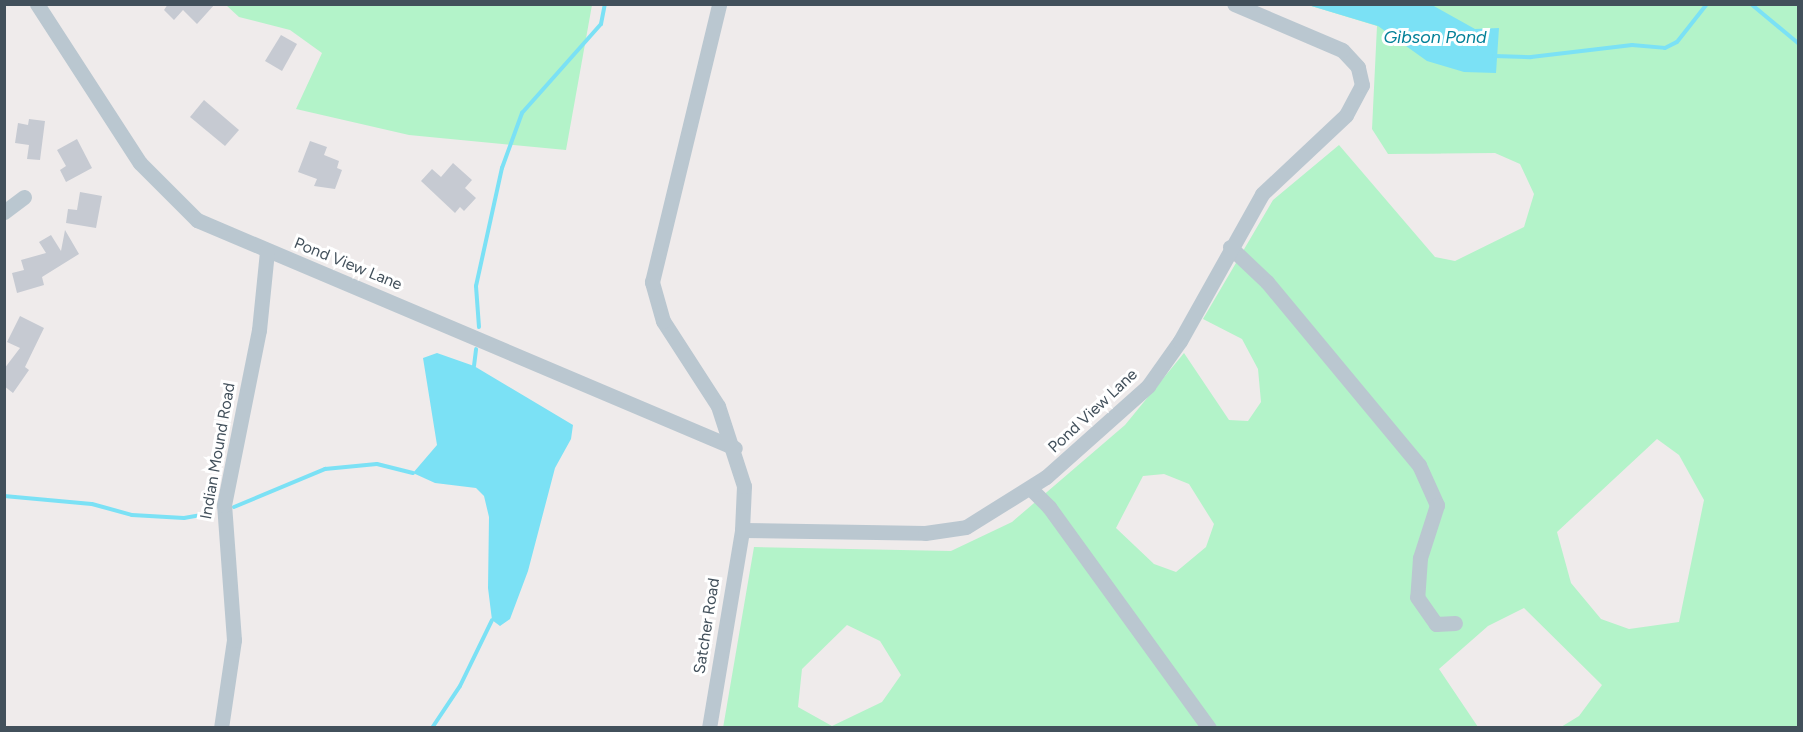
<!DOCTYPE html>
<html>
<head>
<meta charset="utf-8">
<style>
	body { margin:0 }
	#map { position:relative; width:1803px; height:732px; overflow:hidden; background:#efebeb; font-family:Figtree,sans-serif }
	div>[style] { position:absolute }
	.green>* { inset:0; background:#b3f3c9 }
	.water>* { inset:0; background:#7be1f5 }
	.stream>* { height:4px; margin:-2px; padding:0 2px; transform-origin:2px; border-radius:2px; background:#7be1f5 }
	.building>* { inset:0; background:#c6cad2 }
	.minor>* { height:15px; margin:-7.5px; padding:0 7.5px; transform-origin:7.5px; border-radius:7.5px; background:#bac7d0 }
	span { translate:-50% -50%; white-space:nowrap; text-align:center; line-height:1.15; -webkit-text-stroke:6px #fff; paint-order:stroke }
	.street-label { font-size:16px; color:#42505b }
	.water-label { font-size:18px; color:#038098; font-style:italic }
	.frame { position:absolute; inset:0; border:6px solid #42505b; pointer-events:none }
</style>
</head>
<body>
<div id="map">
	<div class="green">
		<i style="clip-path:polygon(226px 5px,592px 5px,566px 150px,409px 135px,296px 109px,322px 53px,290px 30px,239px 17px)"></i>
		<i style="clip-path:polygon(evenodd,1308px 5px,1798px 5px,1798px 727px,1561px 727px,1579px 716px,1602px 685px,1524px 608px,1488px 626px,1439px 669px,1478px 727px,723px 728px,754px 547px,951px 551px,1012px 522px,1125px 425px,1184px 353px,1229px 420px,1248px 421px,1261px 402px,1258px 369px,1242px 339px,1203px 319px,1273px 200px,1339px 145px,1435px 257px,1455px 261px,1524px 227px,1534px 194px,1520px 164px,1495px 153px,1388px 154px,1372px 129px,1377px 26px,1308px 5px,1657px 439px,1679px 455px,1704px 500px,1679px 622px,1629px 629px,1601px 619px,1571px 583px,1557px 532px,1657px 439px,1308px 5px,1164px 474px,1189px 484px,1214px 524px,1206px 547px,1176px 572px,1154px 564px,1116px 528px,1143px 476px,1164px 474px,1308px 5px,847px 625px,880px 641px,901px 675px,882px 702px,832px 726px,798px 707px,802px 669px,847px 625px)"></i>
	</div>
	<div class="water">
		<i style="clip-path:polygon(1308px 5px,1432px 5px,1475px 29px,1499px 28px,1496px 73px,1464px 72px,1427px 61px,1378px 26px)"></i>
		<i style="clip-path:polygon(437px 353px,474px 366px,573px 425px,571px 439px,555px 468px,528px 571px,510px 619px,500px 626px,492px 620px,488px 588px,489px 517px,484px 496px,476px 488px,435px 483px,413px 473px,437px 445px,423px 358px)"></i>
	</div>
	<div class="stream">
		<i style="left:1751px;top:4px;width:61px;rotate:39.7deg"></i>
		<i style="left:1494px;top:56px;width:37px;rotate:2deg"></i>
		<i style="left:1531px;top:57px;width:102px;rotate:-6.8deg"></i>
		<i style="left:1632px;top:45px;width:33px;rotate:5deg"></i>
		<i style="left:1665px;top:48px;width:13px;rotate:-27deg"></i>
		<i style="left:1677px;top:42px;width:48px;rotate:-51.7deg"></i>
		<i style="left:479px;top:327px;width:41px;rotate:-94.2deg"></i>
		<i style="left:476px;top:286px;width:121px;rotate:-77.6deg"></i>
		<i style="left:502px;top:168px;width:59px;rotate:-70deg"></i>
		<i style="left:522px;top:113px;width:119px;rotate:-48.4deg"></i>
		<i style="left:601px;top:24px;width:20px;rotate:-79deg"></i>
		<i style="left:474px;top:366px;width:17px;rotate:-83deg"></i>
		<i style="left:4px;top:496px;width:88px;rotate:5.2deg"></i>
		<i style="left:92px;top:504px;width:41px;rotate:15.4deg"></i>
		<i style="left:132px;top:515px;width:52px;rotate:3.3deg"></i>
		<i style="left:184px;top:518px;width:28px;rotate:-10deg"></i>
		<i style="left:234px;top:507px;width:99px;rotate:-22.7deg"></i>
		<i style="left:325px;top:469px;width:52px;rotate:-5.5deg"></i>
		<i style="left:377px;top:464px;width:37px;rotate:14deg"></i>
		<i style="left:432px;top:728px;width:50px;rotate:-56.3deg"></i>
		<i style="left:460px;top:686px;width:73px;rotate:-64.1deg"></i>
	</div>
	<div class="building">
		<i style="clip-path:polygon(168px 4px,215px 4px,197px 24px,183px 10px,174px 20px,164px 10px)"></i>
		<i style="clip-path:polygon(281px 35px,297px 44px,282px 71px,265px 61px)"></i>
		<i style="clip-path:polygon(204px 100px,239px 130px,225px 146px,190px 117px)"></i>
		<i style="clip-path:polygon(29px 119px,45px 121px,40px 160px,27px 159px,29px 145px,15px 143px,18px 123px,28px 125px)"></i>
		<i style="clip-path:polygon(77px 139px,92px 168px,66px 182px,60px 170px,66px 166px,57px 150px)"></i>
		<i style="clip-path:polygon(310px 141px,327px 147px,324px 155px,339px 161px,337px 168px,342px 170px,335px 189px,314px 186px,317px 179px,298px 172px)"></i>
		<i style="clip-path:polygon(453px 163px,472px 180px,465px 188px,476px 198px,464px 211px,460px 207px,455px 213px,421px 181px,432px 169px,441px 177px)"></i>
		<i style="clip-path:polygon(80px 192px,102px 196px,96px 228px,66px 223px,68px 209px,77px 210px)"></i>
		<i style="clip-path:polygon(65px 230px,79px 254px,42px 277px,44px 285px,17px 293px,12px 273px,24px 270px,21px 260px,46px 253px,39px 242px,51px 235px,61px 251px)"></i>
		<i style="clip-path:polygon(20px 316px,44px 328px,25px 367px,29px 370px,13px 393px,4px 386px,4px 369px,20px 348px,7px 342px)"></i>
	</div>
	<div class="minor">
		<i style="left:37px;top:4px;width:189px;rotate:57.1deg"></i>
		<i style="left:140px;top:163px;width:81px;rotate:45deg"></i>
		<i style="left:197px;top:220px;width:584px;rotate:22.97deg"></i>
		<i style="left:4px;top:212px;width:25px;rotate:-37deg"></i>
		<i style="left:1230px;top:247px;width:51px;rotate:43.4deg"></i>
		<i style="left:1267px;top:282px;width:238px;rotate:50.3deg"></i>
		<i style="left:1419px;top:465px;width:44px;rotate:65.8deg"></i>
		<i style="left:1437px;top:505px;width:56px;rotate:107.8deg"></i>
		<i style="left:1420px;top:558px;width:39px;rotate:94deg"></i>
		<i style="left:1417px;top:597px;width:33px;rotate:55deg"></i>
		<i style="left:1436px;top:624px;width:19px;rotate:-3deg"></i>
		<i style="left:1030px;top:488px;width:27px;rotate:45deg"></i>
		<i style="left:1049px;top:507px;width:273px;rotate:54.1deg"></i>
		<i style="left:742px;top:530px;width:183px;rotate:0.9deg"></i>
		<i style="left:925px;top:533px;width:41px;rotate:-8.3deg"></i>
		<i style="left:966px;top:527px;width:94px;rotate:-32deg"></i>
		<i style="left:1046px;top:477px;width:137px;rotate:-41.7deg"></i>
		<i style="left:1148px;top:386px;width:55px;rotate:-54.6deg"></i>
		<i style="left:1180px;top:341px;width:168px;rotate:-60.8deg"></i>
		<i style="left:1262px;top:194px;width:115px;rotate:-43.2deg"></i>
		<i style="left:1346px;top:115px;width:34px;rotate:-62deg"></i>
		<i style="left:1362px;top:85px;width:18px;rotate:-103deg"></i>
		<i style="left:1358px;top:67px;width:23px;rotate:-133deg"></i>
		<i style="left:1342px;top:50px;width:117px;rotate:-156.9deg"></i>
		<i style="left:221px;top:728px;width:89px;rotate:-81.6deg"></i>
		<i style="left:234px;top:640px;width:135px;rotate:-94.2deg"></i>
		<i style="left:224px;top:505px;width:178px;rotate:-78.7deg"></i>
		<i style="left:259px;top:330px;width:79px;rotate:-84.2deg"></i>
		<i style="left:709px;top:728px;width:201px;rotate:-80.5deg"></i>
		<i style="left:742px;top:530px;width:44px;rotate:-87.4deg"></i>
		<i style="left:744px;top:486px;width:84px;rotate:-108deg"></i>
		<i style="left:718px;top:406px;width:101px;rotate:-122.9deg"></i>
		<i style="left:663px;top:321px;width:41px;rotate:-105.8deg"></i>
		<i style="left:652px;top:282px;width:286px;rotate:-76.4deg"></i>
	</div>
	<div class="street-label">
		<span style="left:348px;top:264px;rotate:22deg">Pond View Lane</span>
		<span style="left:1093px;top:411px;rotate:-43deg">Pond View Lane</span>
		<span style="left:218px;top:451px;rotate:-80deg">Indian Mound Road</span>
		<span style="left:707px;top:626px;rotate:-81deg">Satcher Road</span>
	</div>
	<div class="water-label">
		<span style="left:1435px;top:37px">Gibson Pond</span>
	</div>
	<div class="frame"></div>
</div>
</body>
</html>
